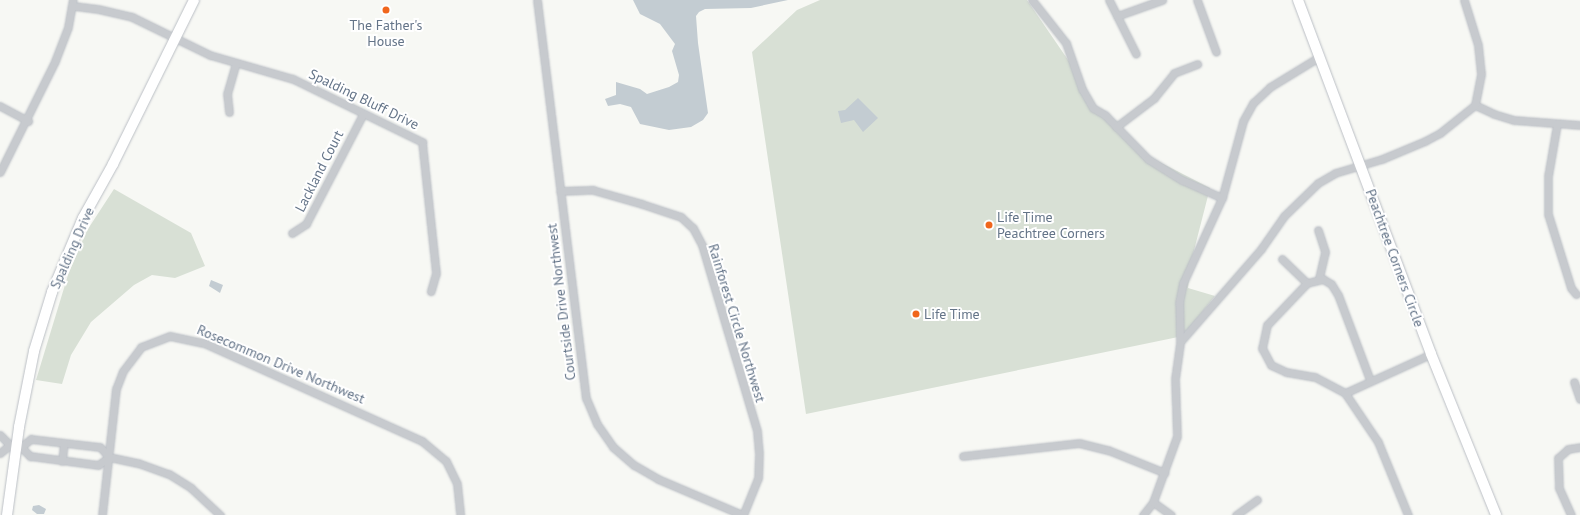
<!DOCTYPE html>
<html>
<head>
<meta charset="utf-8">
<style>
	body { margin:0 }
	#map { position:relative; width:1580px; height:515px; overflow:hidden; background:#f7f8f4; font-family:"PT Sans",sans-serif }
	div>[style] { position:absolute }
	.green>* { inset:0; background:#d8e0d5 }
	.water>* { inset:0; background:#c3ccd2 }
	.roads { filter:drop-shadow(0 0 1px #bbbfc5) drop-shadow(0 0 1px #bbbfc5) }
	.street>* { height:7px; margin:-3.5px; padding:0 3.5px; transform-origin:3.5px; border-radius:3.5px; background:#c7cace }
	.secondary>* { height:10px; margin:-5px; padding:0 5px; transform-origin:5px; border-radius:5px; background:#fff }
	.dots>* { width:11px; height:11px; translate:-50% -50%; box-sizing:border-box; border:2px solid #fff; border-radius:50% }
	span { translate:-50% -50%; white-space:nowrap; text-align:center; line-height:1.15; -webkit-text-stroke:4px #fff; paint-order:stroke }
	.poi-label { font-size:14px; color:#647488 }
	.left { translate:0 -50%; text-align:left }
	.street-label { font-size:14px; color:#647488 }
</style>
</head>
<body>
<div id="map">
	<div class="green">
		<i style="clip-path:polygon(820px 0,1027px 0,1077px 73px,1092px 102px,1142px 153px,1210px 188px,1191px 262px,1188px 288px,1215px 296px,1188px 330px,1183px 332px,1183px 336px,806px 414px,752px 52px,797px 10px)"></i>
		<i style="clip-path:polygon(114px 189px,191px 233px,205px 266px,175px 278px,152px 275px,134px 285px,91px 322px,71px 355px,62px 384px,36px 380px,68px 275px,86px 232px)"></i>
	</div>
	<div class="water">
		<i style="clip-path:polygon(633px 0,788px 0,751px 8px,705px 9px,699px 12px,696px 16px,698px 43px,708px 113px,703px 120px,691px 127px,669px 130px,640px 124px,631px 107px,620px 104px,608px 106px,605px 99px,616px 95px,616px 82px,640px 89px,647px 94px,669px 87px,678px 82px,679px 75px,672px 51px,675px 44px,660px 24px,640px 14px)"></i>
		<i style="clip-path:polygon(858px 98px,878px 118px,863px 132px,854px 120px,841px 123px,838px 111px,845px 110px)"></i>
		<i style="clip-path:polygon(211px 280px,223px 285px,220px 293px,209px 286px)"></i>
		<i style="clip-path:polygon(39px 505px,46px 509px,44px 514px,37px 514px,32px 510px,33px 506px)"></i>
	</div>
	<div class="roads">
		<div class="street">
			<i style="left:537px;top:0;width:401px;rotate:83deg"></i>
			<i style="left:586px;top:398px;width:28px;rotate:67deg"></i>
			<i style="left:597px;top:424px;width:28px;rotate:55deg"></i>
			<i style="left:613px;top:447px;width:28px;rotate:41deg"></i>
			<i style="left:634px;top:465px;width:28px;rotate:30deg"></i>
			<i style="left:658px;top:479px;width:92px;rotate:23deg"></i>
			<i style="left:1032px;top:0;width:55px;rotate:51.7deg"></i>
			<i style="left:1066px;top:43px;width:49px;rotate:70.8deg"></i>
			<i style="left:1082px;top:89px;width:22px;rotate:60deg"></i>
			<i style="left:1093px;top:108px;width:14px;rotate:30deg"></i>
			<i style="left:1105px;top:115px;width:62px;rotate:45.7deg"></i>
			<i style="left:1148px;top:159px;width:40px;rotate:32deg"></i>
			<i style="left:1182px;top:180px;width:44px;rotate:24.2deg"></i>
			<i style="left:1109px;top:0;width:60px;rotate:63.4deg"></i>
			<i style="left:1197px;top:0;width:55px;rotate:69.9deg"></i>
			<i style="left:74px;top:6px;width:24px;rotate:7deg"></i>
			<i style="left:98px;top:9px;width:35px;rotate:13deg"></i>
			<i style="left:132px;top:17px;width:87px;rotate:26deg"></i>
			<i style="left:210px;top:55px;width:86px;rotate:16.1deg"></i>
			<i style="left:293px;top:79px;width:144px;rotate:26deg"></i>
			<i style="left:422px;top:142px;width:132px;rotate:83.9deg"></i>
			<i style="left:436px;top:273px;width:19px;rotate:106deg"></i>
			<i style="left:1117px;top:16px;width:48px;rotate:-19.6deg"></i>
			<i style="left:1475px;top:105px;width:21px;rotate:25deg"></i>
			<i style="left:1494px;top:114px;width:21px;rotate:17deg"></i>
			<i style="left:1514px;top:120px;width:66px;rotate:4.3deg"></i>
			<i style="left:0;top:106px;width:32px;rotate:28deg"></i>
			<i style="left:229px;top:112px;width:18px;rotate:-96deg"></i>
			<i style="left:227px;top:94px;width:32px;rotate:-74deg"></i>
			<i style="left:1557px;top:124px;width:53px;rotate:99.8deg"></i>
			<i style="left:1548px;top:176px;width:38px;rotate:90deg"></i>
			<i style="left:1548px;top:214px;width:77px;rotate:72.7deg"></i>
			<i style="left:1571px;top:288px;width:8px;rotate:50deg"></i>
			<i style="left:1116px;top:127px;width:48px;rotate:-37.3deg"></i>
			<i style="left:1154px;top:98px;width:32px;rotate:-51deg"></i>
			<i style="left:1174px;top:73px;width:25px;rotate:-21deg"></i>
			<i style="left:0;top:172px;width:124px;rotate:-63.6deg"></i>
			<i style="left:55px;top:61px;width:36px;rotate:-69deg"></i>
			<i style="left:68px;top:27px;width:27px;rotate:-80deg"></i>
			<i style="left:560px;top:191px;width:33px;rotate:-2deg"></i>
			<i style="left:593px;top:190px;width:51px;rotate:15.9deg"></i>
			<i style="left:642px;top:204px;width:41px;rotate:18.4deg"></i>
			<i style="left:681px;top:217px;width:16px;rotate:43deg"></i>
			<i style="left:693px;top:228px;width:19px;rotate:62deg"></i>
			<i style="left:702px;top:245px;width:194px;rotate:73.5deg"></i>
			<i style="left:757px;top:431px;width:22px;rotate:85deg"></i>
			<i style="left:759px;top:453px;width:25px;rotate:92deg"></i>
			<i style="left:758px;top:478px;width:40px;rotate:112deg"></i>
			<i style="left:1318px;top:230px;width:23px;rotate:72deg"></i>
			<i style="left:1325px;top:252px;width:27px;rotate:103deg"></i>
			<i style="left:292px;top:233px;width:17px;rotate:-33deg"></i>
			<i style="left:306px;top:224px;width:124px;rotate:-62.6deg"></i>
			<i style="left:1282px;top:259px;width:35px;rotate:44deg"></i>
			<i style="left:1180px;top:342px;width:123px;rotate:-48.9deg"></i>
			<i style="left:1261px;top:249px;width:40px;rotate:-55.1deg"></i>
			<i style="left:1284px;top:216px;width:47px;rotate:-44.1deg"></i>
			<i style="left:1318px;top:183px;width:20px;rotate:-30deg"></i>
			<i style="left:1335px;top:173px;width:49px;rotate:-16.6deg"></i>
			<i style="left:1382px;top:159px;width:47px;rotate:-22.7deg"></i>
			<i style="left:1425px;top:141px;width:17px;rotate:-28deg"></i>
			<i style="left:1440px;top:133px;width:45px;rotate:-38.7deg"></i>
			<i style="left:1475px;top:105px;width:32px;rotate:-79deg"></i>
			<i style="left:1481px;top:74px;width:29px;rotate:-96deg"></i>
			<i style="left:1478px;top:45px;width:47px;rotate:-107.3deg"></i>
			<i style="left:1370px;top:380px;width:91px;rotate:-110.6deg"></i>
			<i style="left:1338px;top:295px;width:13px;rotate:-122deg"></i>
			<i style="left:1331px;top:284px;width:9px;rotate:-148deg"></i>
			<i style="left:1323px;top:279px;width:16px;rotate:166deg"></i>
			<i style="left:1307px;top:283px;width:58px;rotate:133.6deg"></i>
			<i style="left:1267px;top:325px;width:24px;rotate:102deg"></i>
			<i style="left:1262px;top:348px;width:19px;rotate:62deg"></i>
			<i style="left:1271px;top:365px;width:17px;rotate:25deg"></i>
			<i style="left:1286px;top:372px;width:29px;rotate:10deg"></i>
			<i style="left:1315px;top:377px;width:34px;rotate:28deg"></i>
			<i style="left:1345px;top:393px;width:59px;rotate:56deg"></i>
			<i style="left:1378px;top:442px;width:79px;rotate:67.7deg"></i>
			<i style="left:1574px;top:382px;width:18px;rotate:71deg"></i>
			<i style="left:1345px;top:393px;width:94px;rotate:-24.4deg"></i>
			<i style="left:0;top:435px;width:14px;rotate:45deg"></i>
			<i style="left:10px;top:445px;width:11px;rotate:10deg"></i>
			<i style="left:21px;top:447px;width:13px;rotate:45deg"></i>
			<i style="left:30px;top:456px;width:69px;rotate:7.5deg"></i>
			<i style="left:98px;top:465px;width:14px;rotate:-36deg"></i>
			<i style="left:21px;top:447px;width:13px;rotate:-39deg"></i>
			<i style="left:31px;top:439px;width:69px;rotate:6.6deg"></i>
			<i style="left:100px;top:447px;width:13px;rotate:48deg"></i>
			<i style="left:109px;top:457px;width:30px;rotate:12deg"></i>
			<i style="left:138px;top:463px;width:33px;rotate:20deg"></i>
			<i style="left:169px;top:474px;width:26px;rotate:32deg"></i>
			<i style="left:191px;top:488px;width:40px;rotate:43deg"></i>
			<i style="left:0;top:453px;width:13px;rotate:-39deg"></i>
			<i style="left:963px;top:456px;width:117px;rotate:-6.4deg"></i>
			<i style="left:1079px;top:443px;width:30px;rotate:14deg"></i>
			<i style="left:1108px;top:450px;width:61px;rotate:22deg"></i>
			<i style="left:62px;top:461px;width:18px;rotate:-84deg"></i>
			<i style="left:1153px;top:502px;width:22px;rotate:36deg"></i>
			<i style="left:102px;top:515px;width:127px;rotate:-83.7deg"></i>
			<i style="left:116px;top:389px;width:19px;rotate:-69deg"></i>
			<i style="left:123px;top:371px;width:30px;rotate:-53deg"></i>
			<i style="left:141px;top:347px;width:31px;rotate:-21deg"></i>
			<i style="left:170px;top:336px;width:35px;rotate:12deg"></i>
			<i style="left:204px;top:343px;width:239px;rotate:24.2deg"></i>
			<i style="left:422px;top:441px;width:31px;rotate:40deg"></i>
			<i style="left:446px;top:461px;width:25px;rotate:64deg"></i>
			<i style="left:457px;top:484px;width:31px;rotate:84deg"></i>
			<i style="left:1143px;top:515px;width:16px;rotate:-52deg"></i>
			<i style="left:1153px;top:502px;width:70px;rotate:-70deg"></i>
			<i style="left:1177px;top:436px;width:57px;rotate:-92deg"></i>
			<i style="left:1175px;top:379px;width:37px;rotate:-82deg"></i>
			<i style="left:1180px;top:342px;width:39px;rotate:-91deg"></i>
			<i style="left:1179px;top:303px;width:20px;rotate:-79deg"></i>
			<i style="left:1183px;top:283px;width:94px;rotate:-65.4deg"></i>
			<i style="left:1222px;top:198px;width:80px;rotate:-74.7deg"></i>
			<i style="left:1243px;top:121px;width:21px;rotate:-61deg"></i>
			<i style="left:1253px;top:103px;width:23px;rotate:-43deg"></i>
			<i style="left:1270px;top:87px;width:57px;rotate:-31.5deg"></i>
			<i style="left:1236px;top:515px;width:26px;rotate:-36deg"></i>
			<i style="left:1571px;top:515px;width:30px;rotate:-114deg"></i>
			<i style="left:1559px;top:488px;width:30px;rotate:-92deg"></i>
			<i style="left:1558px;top:458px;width:13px;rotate:-42deg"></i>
			<i style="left:1568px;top:449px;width:12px;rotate:-9deg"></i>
		</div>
		<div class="secondary">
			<i style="left:1298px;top:0;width:378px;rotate:69.4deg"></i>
			<i style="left:1431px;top:354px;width:174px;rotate:68deg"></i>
			<i style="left:7px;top:515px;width:89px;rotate:-82.2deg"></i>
			<i style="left:19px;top:427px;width:77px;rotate:-78.8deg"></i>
			<i style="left:34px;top:351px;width:62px;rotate:-73deg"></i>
			<i style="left:52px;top:292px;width:80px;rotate:-67.3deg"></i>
			<i style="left:83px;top:218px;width:62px;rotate:-60.9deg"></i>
			<i style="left:113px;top:164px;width:183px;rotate:-63.7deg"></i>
		</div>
	</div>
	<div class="dots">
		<i style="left:386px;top:10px;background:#f0661c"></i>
		<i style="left:989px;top:225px;background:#f0661c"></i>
		<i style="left:916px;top:314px;background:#f0661c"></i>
	</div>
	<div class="poi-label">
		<span style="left:386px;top:33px">The Father's<br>House</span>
		<span class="left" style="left:997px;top:225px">Life Time<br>Peachtree Corners</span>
		<span class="left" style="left:924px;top:314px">Life Time</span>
	</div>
	<div class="street-label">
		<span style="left:364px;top:99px;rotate:26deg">Spalding Bluff Drive</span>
		<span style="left:319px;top:171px;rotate:-63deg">Lackland Court</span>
		<span style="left:72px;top:248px;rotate:-66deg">Spalding Drive</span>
		<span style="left:1395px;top:258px;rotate:70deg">Peachtree Corners Circle</span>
		<span style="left:561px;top:302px;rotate:-97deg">Courtside Drive Northwest</span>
		<span style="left:737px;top:323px;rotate:73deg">Rainforest Circle Northwest</span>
		<span style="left:281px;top:364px;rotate:23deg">Rosecommon Drive Northwest</span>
	</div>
</div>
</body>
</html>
